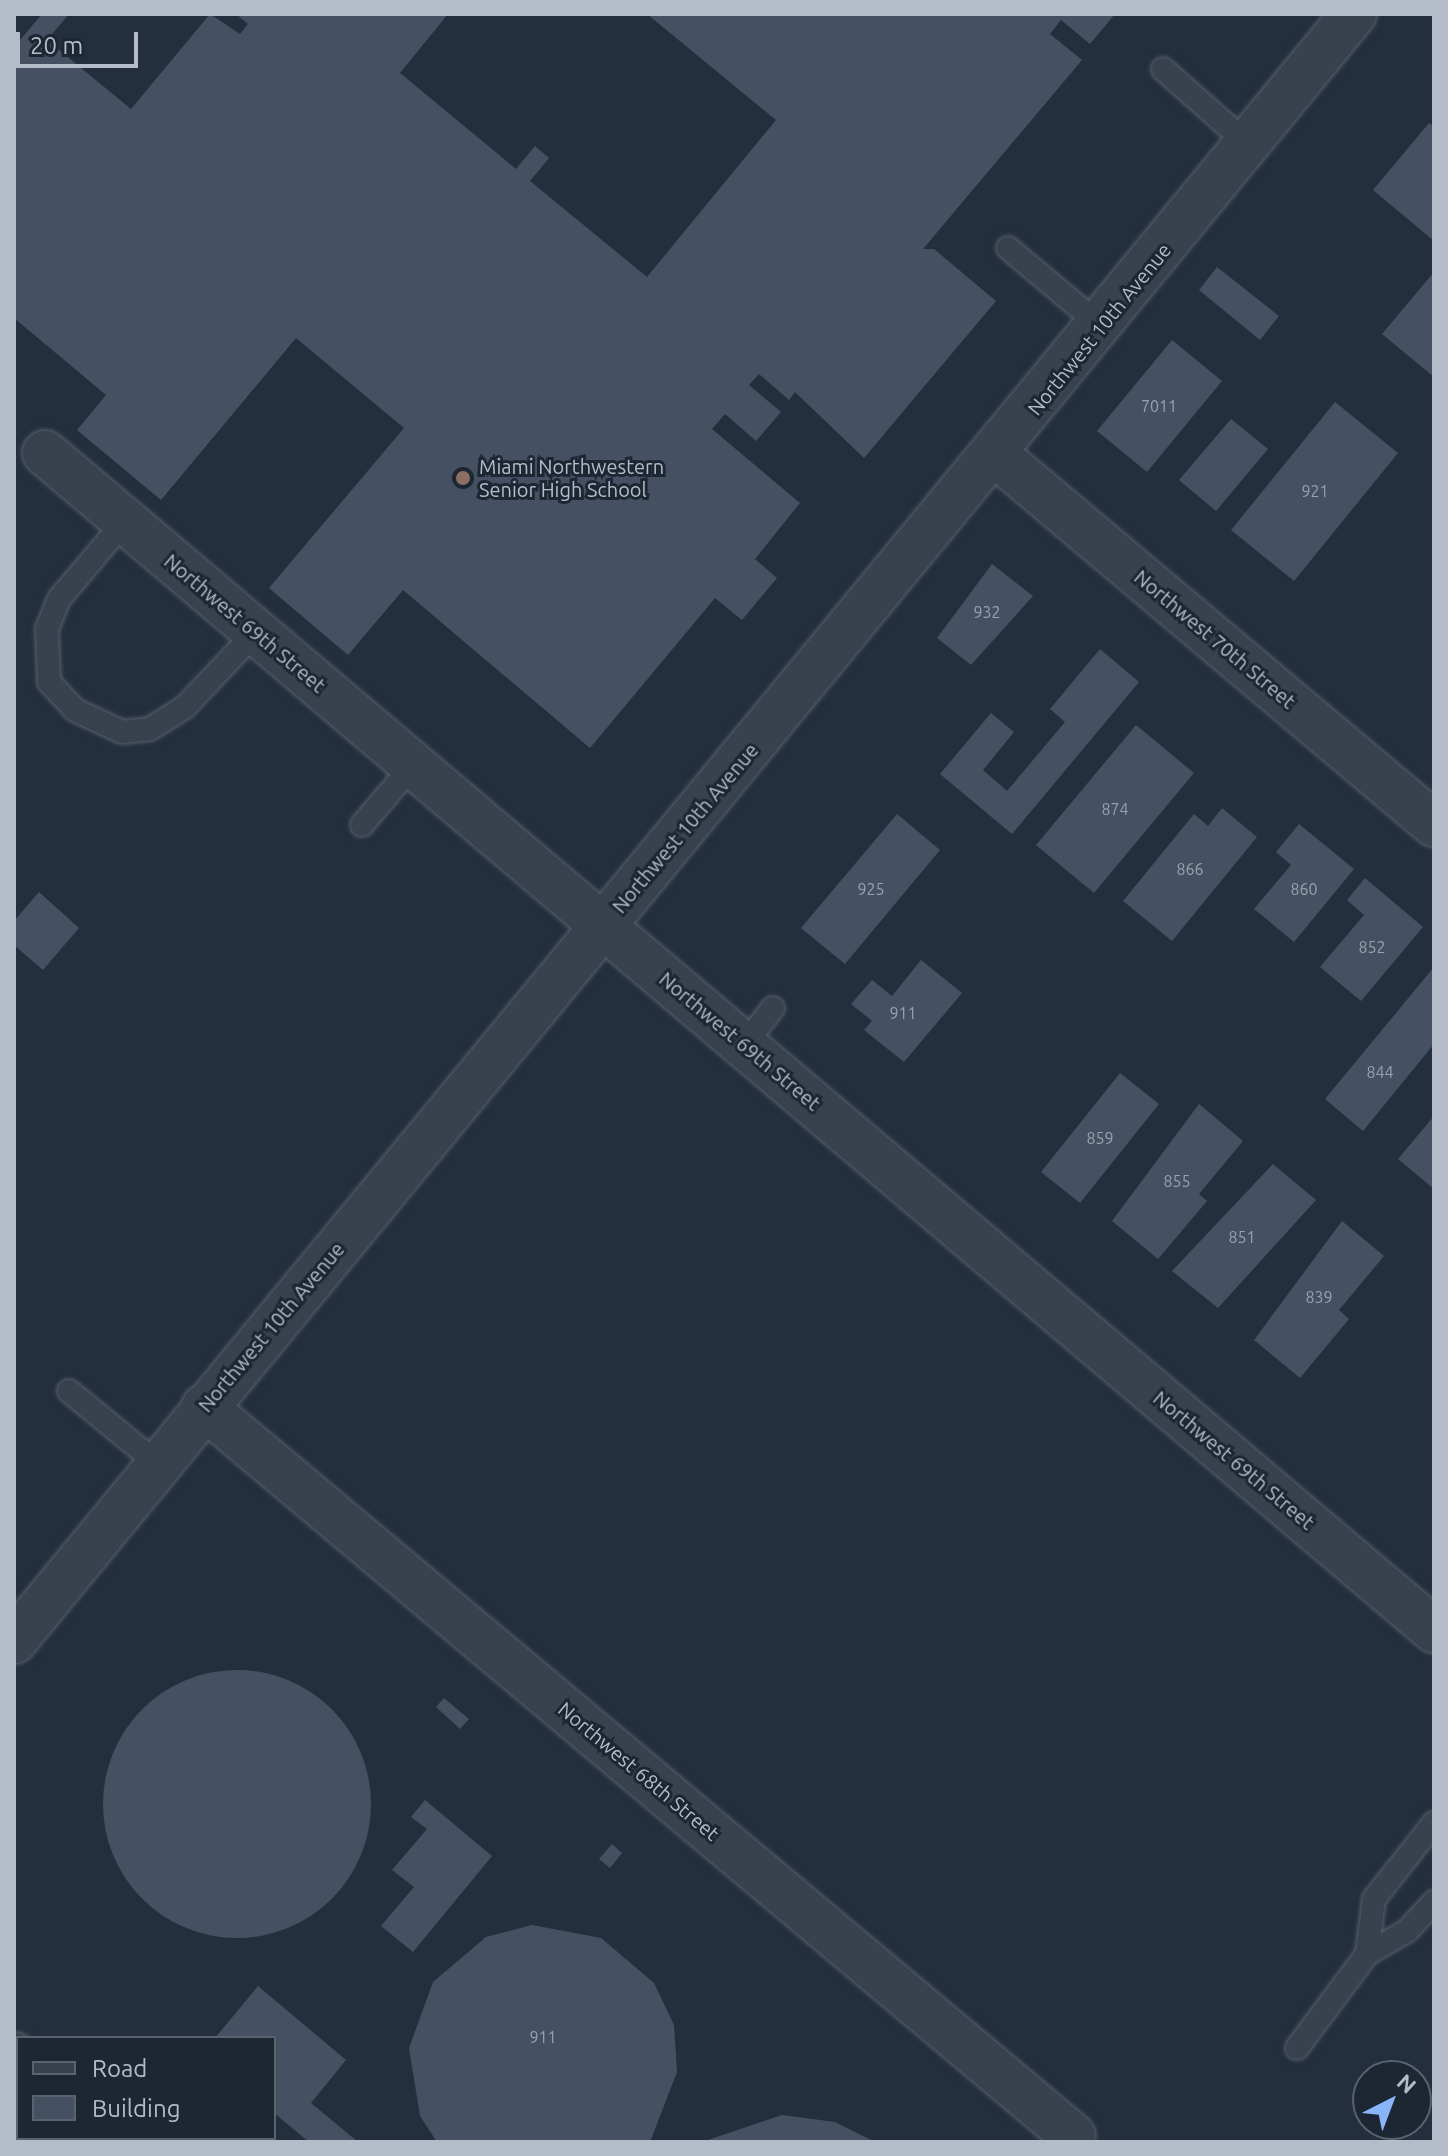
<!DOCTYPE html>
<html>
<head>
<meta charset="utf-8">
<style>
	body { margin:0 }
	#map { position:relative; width:1448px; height:2156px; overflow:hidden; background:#242f3e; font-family:Ubuntu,sans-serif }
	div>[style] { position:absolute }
	.building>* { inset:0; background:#455162 }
	.round { border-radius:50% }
	.roads { filter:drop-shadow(0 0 2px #565f6c) drop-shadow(0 0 2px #565f6c) }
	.service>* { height:22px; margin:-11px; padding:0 11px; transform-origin:11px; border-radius:11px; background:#38414e }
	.minor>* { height:44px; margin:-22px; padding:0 22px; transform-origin:22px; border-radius:22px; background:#38414e }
	.tertiary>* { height:44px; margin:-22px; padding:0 22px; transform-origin:22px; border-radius:22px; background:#38414e }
	.dots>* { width:22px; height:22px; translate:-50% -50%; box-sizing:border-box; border:4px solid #1d2633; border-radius:50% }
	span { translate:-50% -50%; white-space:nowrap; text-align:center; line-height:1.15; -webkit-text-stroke:6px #1d2633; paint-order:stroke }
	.number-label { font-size:16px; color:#98a1af }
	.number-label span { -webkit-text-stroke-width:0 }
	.street-label { font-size:20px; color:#b4bcc9 }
	.poi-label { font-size:20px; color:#b4bcc9 }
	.left { translate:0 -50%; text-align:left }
	.frame { position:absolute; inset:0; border:16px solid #b4bcc9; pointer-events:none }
	.legend { position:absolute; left:16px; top:2036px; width:260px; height:104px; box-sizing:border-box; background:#1d2633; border:2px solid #59626f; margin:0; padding:10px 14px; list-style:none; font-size:24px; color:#b4bcc9 }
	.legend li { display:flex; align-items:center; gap:16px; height:40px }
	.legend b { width:40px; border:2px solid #59626f }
	.north { position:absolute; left:1352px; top:2060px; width:80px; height:80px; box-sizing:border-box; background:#1d2633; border:2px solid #59626f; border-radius:50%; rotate:42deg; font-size:22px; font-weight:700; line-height:32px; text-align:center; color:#b4bcc9 }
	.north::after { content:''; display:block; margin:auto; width:28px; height:36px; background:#8ab4f8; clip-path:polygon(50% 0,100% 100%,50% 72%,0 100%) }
	.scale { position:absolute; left:16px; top:32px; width:122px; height:36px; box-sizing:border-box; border:4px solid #b4bcc9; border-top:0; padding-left:10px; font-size:24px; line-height:28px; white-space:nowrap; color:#b4bcc9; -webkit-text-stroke:6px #1d2633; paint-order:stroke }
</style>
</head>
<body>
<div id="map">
	<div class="building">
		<i style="clip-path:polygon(42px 14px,69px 14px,47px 40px,131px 109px,210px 14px,240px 34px,248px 24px,236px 14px,448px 14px,400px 73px,516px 169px,535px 146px,549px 158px,530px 181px,647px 277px,776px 120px,647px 14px,1115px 14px,1090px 44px,1061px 20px,1050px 34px,1082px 60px,923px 249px,934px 249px,996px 301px,864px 458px,795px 392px,789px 400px,759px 374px,749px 385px,781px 412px,756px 441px,725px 414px,712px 429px,800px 503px,755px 559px,777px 578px,742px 620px,715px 598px,590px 748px,403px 590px,348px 655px,269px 588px,404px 428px,296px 338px,161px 500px,77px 430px,106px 395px,14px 318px,14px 47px)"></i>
		<i style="clip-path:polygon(1429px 123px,1434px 127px,1434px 241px,1373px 190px)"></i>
		<i style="clip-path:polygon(1217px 267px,1279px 316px,1260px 340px,1199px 290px)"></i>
		<i style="clip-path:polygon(1434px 272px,1434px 377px,1382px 334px)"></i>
		<i style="clip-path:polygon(1172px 340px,1222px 381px,1147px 472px,1097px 431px)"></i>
		<i style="clip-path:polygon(1335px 402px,1398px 453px,1294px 581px,1231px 530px)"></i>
		<i style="clip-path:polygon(1231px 419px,1268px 449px,1216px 511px,1179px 480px)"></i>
		<i style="clip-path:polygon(992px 564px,1033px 596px,971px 665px,937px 638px)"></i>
		<i style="clip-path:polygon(1100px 649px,1139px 682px,1012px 834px,940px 774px,991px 713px,1014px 732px,983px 770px,1007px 791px,1065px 722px,1050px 709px)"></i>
		<i style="clip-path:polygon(1136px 725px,1194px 773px,1094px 893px,1036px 845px)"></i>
		<i style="clip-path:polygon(1222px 808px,1257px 837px,1172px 941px,1123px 901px,1194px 814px,1208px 826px)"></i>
		<i style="clip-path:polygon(897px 814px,940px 850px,845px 964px,801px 928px)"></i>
		<i style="clip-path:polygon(1299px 824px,1354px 869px,1294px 942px,1254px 909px,1291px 865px,1276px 852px)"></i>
		<i style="clip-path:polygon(1365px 878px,1423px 927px,1361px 1001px,1320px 967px,1364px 915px,1347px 900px)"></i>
		<i style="clip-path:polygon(39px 892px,79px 928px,43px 970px,14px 945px,14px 921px)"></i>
		<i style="clip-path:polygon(921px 960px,962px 993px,904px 1062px,864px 1030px,872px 1021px,851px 1004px,872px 980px,892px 996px)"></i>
		<i style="clip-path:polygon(1434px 967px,1434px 1044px,1363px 1131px,1325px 1099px)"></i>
		<i style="clip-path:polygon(1120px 1073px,1159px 1104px,1080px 1203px,1041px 1172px)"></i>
		<i style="clip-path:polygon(1199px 1104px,1243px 1141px,1199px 1194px,1207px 1201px,1158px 1259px,1112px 1221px)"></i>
		<i style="clip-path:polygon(1434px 1116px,1434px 1189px,1398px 1159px)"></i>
		<i style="clip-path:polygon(1273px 1164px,1316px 1200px,1218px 1308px,1172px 1271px)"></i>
		<i style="clip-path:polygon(1342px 1221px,1384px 1256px,1339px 1310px,1349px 1319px,1300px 1378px,1254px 1340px)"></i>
		<i class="round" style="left:103px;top:1670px;width:268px;height:268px"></i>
		<i style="clip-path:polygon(444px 1698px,469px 1719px,460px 1729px,436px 1707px)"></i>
		<i style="clip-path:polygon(425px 1800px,492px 1856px,413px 1952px,381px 1926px,414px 1887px,392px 1870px,427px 1829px,411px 1817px)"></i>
		<i style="clip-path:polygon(612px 1844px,622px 1853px,610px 1868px,599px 1859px)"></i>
		<i style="clip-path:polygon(532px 1925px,601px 1938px,654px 1983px,674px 2025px,677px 2072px,650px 2142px,437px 2142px,420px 2116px,409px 2048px,433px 1982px,486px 1937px)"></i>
		<i style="clip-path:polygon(258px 1986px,346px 2060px,311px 2103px,358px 2142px,309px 2142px,274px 2113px,274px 2038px,215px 2038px)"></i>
		<i style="clip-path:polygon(782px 2115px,835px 2122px,875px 2142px,702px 2142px)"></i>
	</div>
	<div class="roads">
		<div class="service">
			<i style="left:1163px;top:69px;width:115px;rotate:41.5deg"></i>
			<i style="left:1008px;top:248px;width:121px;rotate:40deg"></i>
			<i style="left:125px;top:521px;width:102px;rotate:130.2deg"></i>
			<i style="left:59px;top:599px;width:32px;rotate:112deg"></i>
			<i style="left:47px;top:629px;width:53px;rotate:87.8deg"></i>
			<i style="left:49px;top:682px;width:38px;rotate:47deg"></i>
			<i style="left:75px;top:710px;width:52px;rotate:25.1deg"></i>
			<i style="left:122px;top:732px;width:28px;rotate:-6deg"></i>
			<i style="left:150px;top:729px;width:41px;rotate:-32.2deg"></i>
			<i style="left:185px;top:707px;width:103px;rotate:-46.6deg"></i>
			<i style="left:362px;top:825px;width:79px;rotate:-49.6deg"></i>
			<i style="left:744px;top:1045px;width:47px;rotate:-51.9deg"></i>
			<i style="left:69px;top:1391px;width:115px;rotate:39.4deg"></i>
			<i style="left:1434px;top:1823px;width:97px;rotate:128.3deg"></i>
			<i style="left:1374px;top:1899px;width:55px;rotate:97.3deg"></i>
			<i style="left:1367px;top:1954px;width:46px;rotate:-29.9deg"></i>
			<i style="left:1407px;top:1931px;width:40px;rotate:-47deg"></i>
			<i style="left:1297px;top:2048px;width:117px;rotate:-53.3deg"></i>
		</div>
		<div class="minor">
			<i style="left:45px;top:453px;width:1821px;rotate:40.28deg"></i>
			<i style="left:996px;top:455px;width:573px;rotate:40.11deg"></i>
			<i style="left:204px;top:1407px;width:1134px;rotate:39.99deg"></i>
			<i style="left:14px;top:2055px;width:5px;rotate:37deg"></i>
			<i style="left:113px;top:2138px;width:6px;rotate:45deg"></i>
		</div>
		<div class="tertiary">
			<i style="left:14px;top:1641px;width:2108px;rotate:-50.53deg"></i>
		</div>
	</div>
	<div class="dots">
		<i style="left:463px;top:478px;background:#8d6e63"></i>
	</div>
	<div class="number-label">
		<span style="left:1159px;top:406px">7011</span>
		<span style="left:1315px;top:491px">921</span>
		<span style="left:987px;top:612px">932</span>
		<span style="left:1115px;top:809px">874</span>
		<span style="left:1190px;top:869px">866</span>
		<span style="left:871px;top:889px">925</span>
		<span style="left:1304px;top:889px">860</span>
		<span style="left:1372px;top:947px">852</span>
		<span style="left:903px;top:1013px">911</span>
		<span style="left:1380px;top:1072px">844</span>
		<span style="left:1100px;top:1138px">859</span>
		<span style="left:1177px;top:1181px">855</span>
		<span style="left:1242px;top:1237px">851</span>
		<span style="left:1319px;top:1297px">839</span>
		<span style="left:543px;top:2037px">911</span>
	</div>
	<div class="street-label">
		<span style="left:1099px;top:329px;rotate:-51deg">Northwest 10th Avenue</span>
		<span style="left:245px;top:623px;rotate:40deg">Northwest 69th Street</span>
		<span style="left:1215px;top:639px;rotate:40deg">Northwest 70th Street</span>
		<span style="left:685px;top:828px;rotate:-50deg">Northwest 10th Avenue</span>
		<span style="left:740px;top:1041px;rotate:40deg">Northwest 69th Street</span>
		<span style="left:271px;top:1327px;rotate:-50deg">Northwest 10th Avenue</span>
		<span style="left:1234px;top:1460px;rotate:40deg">Northwest 69th Street</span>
		<span style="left:639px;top:1771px;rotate:40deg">Northwest 68th Street</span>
	</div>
	<div class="poi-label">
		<span class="left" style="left:479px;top:478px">Miami Northwestern<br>Senior High School</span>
	</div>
	<div class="frame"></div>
	<ul class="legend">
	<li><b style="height:10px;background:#38414e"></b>Road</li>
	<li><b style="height:22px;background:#455162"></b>Building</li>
	</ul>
	<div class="north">N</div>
	<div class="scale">20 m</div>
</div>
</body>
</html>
